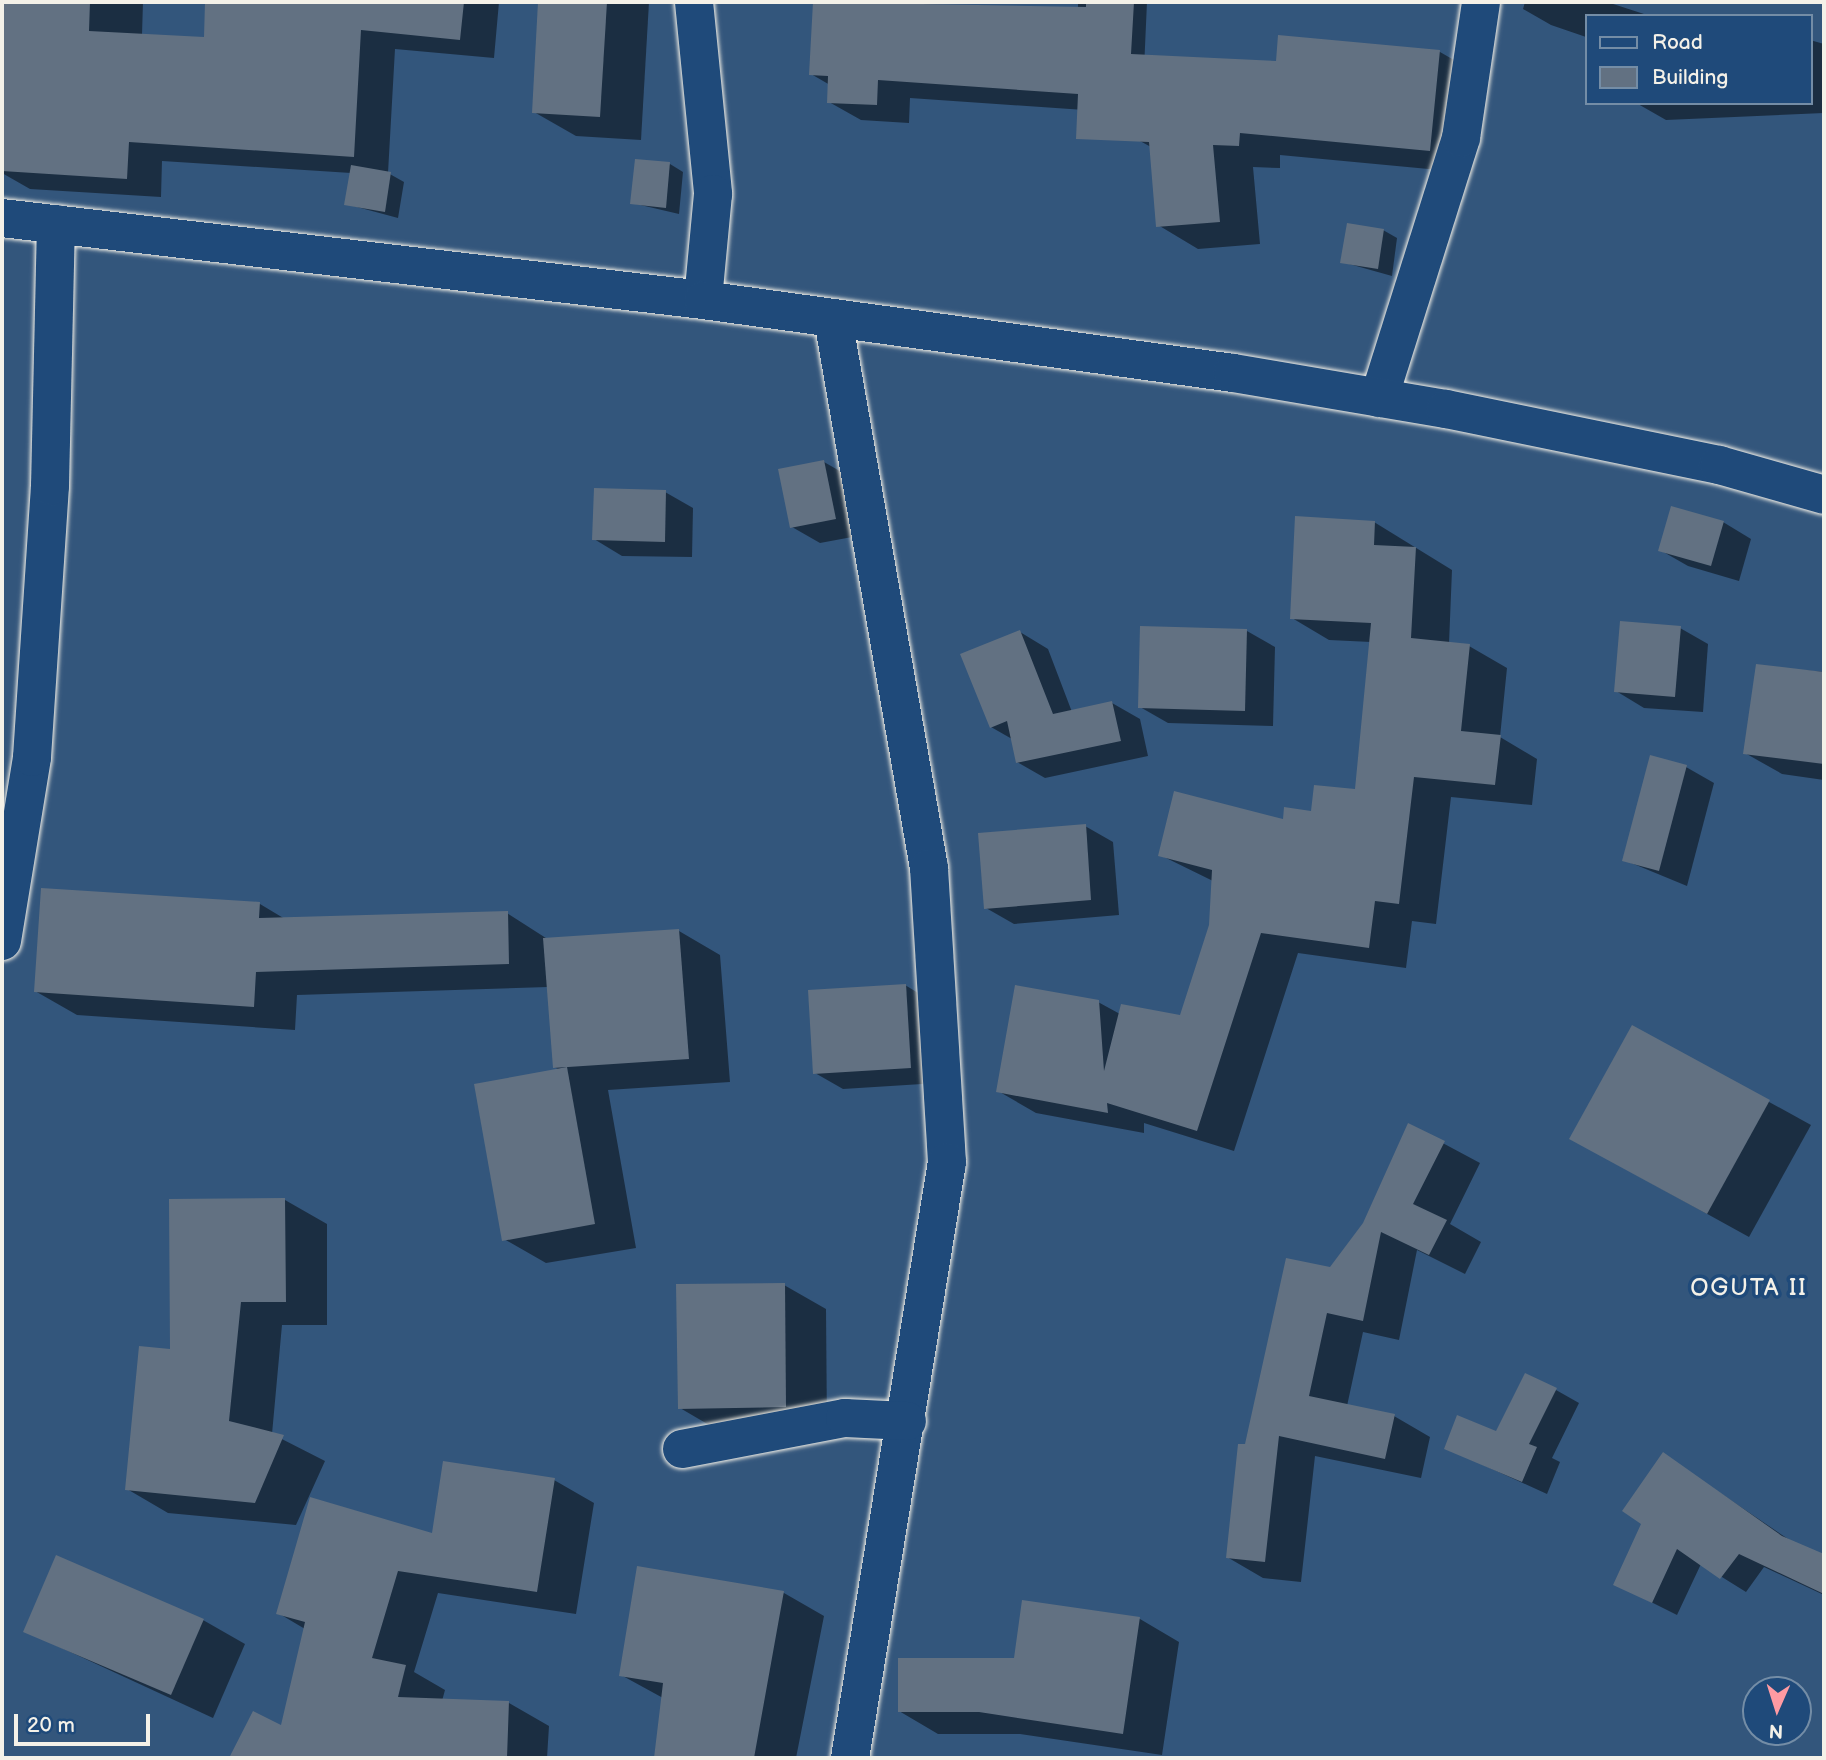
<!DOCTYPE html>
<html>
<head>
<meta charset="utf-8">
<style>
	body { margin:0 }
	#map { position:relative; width:1826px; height:1760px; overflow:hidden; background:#33567c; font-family:"Balsamiq Sans",sans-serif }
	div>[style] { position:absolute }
	.shadow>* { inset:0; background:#0007 }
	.building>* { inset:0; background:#627182 }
	.roads { filter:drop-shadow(0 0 2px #f4f1e8) drop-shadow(0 0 2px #f4f1e8) }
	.minor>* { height:38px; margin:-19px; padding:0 19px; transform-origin:19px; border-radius:19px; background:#1f4a7a }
	.major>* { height:38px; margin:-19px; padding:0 19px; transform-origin:19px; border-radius:19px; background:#1f4a7a }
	span { translate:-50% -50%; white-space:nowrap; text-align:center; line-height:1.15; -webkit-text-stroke:7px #1f4a7a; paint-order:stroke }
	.quarter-label { font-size:24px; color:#f4f1e8; letter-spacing:2px }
	.frame { position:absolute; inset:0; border:4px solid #f4f1e8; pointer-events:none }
	.legend { position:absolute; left:1585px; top:14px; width:228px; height:91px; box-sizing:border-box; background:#1f4a7a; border:2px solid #748da6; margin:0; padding:9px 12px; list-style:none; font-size:21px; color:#f4f1e8 }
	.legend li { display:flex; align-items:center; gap:14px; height:35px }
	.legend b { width:35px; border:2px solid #748da6 }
	.north { position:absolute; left:1742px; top:1676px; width:70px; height:70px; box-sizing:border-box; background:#1f4a7a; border:2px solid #748da6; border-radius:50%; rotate:183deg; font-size:19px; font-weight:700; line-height:28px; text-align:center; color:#f4f1e8 }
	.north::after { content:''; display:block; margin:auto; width:24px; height:32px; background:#ff9aa2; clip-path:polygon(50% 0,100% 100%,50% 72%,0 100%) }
	.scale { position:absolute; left:14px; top:1714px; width:136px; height:32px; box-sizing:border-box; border:4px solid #f4f1e8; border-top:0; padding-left:9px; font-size:21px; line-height:24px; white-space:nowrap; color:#f4f1e8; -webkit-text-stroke:5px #1f4a7a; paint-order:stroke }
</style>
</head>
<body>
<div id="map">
	<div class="shadow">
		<i style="clip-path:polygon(2px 2px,143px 2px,142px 35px,205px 39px,207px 2px,499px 2px,494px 58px,395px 49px,388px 173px,404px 182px,398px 218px,346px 204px,351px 173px,162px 161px,161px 197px,30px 189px,2px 173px)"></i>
		<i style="clip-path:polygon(540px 2px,649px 2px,641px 140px,576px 136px,534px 112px)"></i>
		<i style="clip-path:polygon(815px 2px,1078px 8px,1078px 2px,1147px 2px,1142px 114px,910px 98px,909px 123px,861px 120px,829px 102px,830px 85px,811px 74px)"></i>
		<i style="clip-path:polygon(1525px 2px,1607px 2px,1644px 14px,1696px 16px,1586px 16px,1586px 37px,1551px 25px,1523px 9px)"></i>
		<i style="clip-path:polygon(1810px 40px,1824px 44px,1824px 113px,1666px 120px,1638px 104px,1810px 103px)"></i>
		<i style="clip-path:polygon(1440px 52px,1480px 75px,1471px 173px,1280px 155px,1280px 168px,1253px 167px,1260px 244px,1198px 249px,1158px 225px,1151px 147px,1140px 141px,1278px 63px)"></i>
		<i style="clip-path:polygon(670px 164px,683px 172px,679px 214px,632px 203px)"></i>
		<i style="clip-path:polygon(1383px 230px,1397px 238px,1392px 276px,1342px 262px)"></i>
		<i style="clip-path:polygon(824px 462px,852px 478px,863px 535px,820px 543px,792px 527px)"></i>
		<i style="clip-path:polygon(665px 492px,693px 508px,692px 557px,622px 556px,594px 539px)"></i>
		<i style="clip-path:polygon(1374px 522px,1452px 570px,1449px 644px,1469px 646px,1507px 668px,1500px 737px,1537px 759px,1532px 805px,1451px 797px,1436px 924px,1412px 921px,1406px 968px,1298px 953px,1234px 1151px,1144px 1123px,1144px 1133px,1036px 1113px,998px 1091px,1098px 1002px,1120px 1014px,1181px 1017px,1210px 926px,1213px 881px,1160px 855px,1313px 813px,1356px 791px,1371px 642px,1329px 640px,1292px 618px)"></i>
		<i style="clip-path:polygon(1723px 522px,1751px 539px,1739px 581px,1688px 566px,1660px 550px)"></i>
		<i style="clip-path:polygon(1680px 628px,1708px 644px,1703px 712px,1644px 708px,1616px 691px)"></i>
		<i style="clip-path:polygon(1247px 631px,1275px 647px,1273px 726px,1168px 723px,1140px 707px)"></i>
		<i style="clip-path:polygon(1020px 632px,1048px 649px,1072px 712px,1112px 703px,1140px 719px,1148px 756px,1045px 778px,1017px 762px,1012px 739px,991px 727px)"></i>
		<i style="clip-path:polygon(1757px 666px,1824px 672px,1824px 780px,1782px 774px,1745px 753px)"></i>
		<i style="clip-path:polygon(1686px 767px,1714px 783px,1687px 886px,1624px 860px)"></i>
		<i style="clip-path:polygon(1085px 826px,1113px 842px,1119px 915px,1014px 924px,986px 908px)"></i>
		<i style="clip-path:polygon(260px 904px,285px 919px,507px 913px,549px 940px,679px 931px,720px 955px,730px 1082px,608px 1090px,636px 1248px,546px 1263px,504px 1239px,560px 1070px,554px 1067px,548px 987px,297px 995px,295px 1030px,77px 1015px,35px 991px)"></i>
		<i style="clip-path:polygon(905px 985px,933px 1002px,938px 1083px,843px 1089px,815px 1073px)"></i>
		<i style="clip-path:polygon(1633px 1027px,1811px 1125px,1749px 1237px,1613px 1162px)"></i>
		<i style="clip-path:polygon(1409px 1125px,1480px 1163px,1450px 1224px,1481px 1242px,1465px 1274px,1417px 1250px,1399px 1340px,1363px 1332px,1347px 1406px,1394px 1416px,1430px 1437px,1421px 1478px,1315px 1456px,1301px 1582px,1263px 1578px,1227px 1557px,1247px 1446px,1331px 1269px,1365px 1224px)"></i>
		<i style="clip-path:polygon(285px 1200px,327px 1224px,327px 1325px,282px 1325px,272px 1434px,325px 1461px,296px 1525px,168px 1513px,127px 1489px,171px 1351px)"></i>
		<i style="clip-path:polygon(784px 1285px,826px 1309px,827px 1430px,721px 1432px,680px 1408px)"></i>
		<i style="clip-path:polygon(1556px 1390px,1579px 1403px,1552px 1458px,1560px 1462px,1547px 1494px,1446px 1448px,1497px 1433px)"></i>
		<i style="clip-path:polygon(1664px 1455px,1794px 1543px,1824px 1556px,1824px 1595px,1764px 1567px,1746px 1592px,1701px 1564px,1677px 1615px,1615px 1584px,1643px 1523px)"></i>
		<i style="clip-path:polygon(554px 1480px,594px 1503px,576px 1614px,438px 1593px,414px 1672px,445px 1690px,442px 1701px,509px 1703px,549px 1726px,547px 1758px,231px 1758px,253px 1714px,282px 1728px,305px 1629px,278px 1613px)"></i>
		<i style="clip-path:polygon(784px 1593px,824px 1616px,796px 1758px,656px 1758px,663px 1698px,621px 1675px)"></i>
		<i style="clip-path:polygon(1024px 1602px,1140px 1619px,1179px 1642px,1162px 1755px,1020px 1734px,938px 1734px,899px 1711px,1015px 1660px)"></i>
		<i style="clip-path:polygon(203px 1620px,245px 1644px,213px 1718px,25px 1631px)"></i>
	</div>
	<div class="building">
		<i style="clip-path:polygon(2px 2px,90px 2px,89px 31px,204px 37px,205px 2px,464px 2px,460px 40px,361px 30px,354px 157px,129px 142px,127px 179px,2px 171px)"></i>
		<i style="clip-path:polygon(538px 2px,607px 2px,600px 117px,532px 113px)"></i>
		<i style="clip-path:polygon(813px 2px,1086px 7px,1086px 2px,1134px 2px,1131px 54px,1276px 61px,1278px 35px,1440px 50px,1430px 151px,1240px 133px,1239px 146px,1213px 145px,1220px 222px,1156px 227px,1149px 142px,1076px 139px,1078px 94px,878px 80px,877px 105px,827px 103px,828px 76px,809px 75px)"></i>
		<i style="clip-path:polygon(635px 159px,670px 162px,666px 208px,630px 204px)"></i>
		<i style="clip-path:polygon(351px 165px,391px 172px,385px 212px,344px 205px)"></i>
		<i style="clip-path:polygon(1347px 223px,1384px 229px,1378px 269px,1340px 263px)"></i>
		<i style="clip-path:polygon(824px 460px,836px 519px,790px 528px,778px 469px)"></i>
		<i style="clip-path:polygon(594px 488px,666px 490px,665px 542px,592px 540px)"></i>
		<i style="clip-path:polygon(1671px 506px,1724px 521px,1711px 566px,1658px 551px)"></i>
		<i style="clip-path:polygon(1295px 516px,1375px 521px,1374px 545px,1416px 547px,1411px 638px,1470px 644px,1461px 731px,1501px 735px,1495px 785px,1414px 777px,1399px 904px,1375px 901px,1369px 948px,1261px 933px,1197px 1131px,1107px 1103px,1108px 1113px,996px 1092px,1015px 985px,1099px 1000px,1104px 1071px,1121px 1004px,1180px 1015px,1209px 925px,1212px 870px,1158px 856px,1174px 791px,1283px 819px,1284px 807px,1311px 811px,1314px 785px,1355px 789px,1371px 623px,1290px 619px)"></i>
		<i style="clip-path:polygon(1620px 621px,1681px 626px,1675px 697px,1614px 692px)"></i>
		<i style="clip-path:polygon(1140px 626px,1247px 629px,1245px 711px,1138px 708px)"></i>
		<i style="clip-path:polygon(1020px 630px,1053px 714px,1112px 701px,1121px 741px,1016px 763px,1007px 721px,990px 728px,960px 654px)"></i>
		<i style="clip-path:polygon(1756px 664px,1824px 672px,1824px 764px,1743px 754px)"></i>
		<i style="clip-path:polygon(1650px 755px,1687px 765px,1659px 871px,1622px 861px)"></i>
		<i style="clip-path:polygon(1086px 824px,1091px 900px,984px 909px,978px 833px)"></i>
		<i style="clip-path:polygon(41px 888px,260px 902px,259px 918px,508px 911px,509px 964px,256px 972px,254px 1007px,34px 992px)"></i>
		<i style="clip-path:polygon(679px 929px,689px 1059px,553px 1068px,543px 938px)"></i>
		<i style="clip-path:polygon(906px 984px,911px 1068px,813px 1074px,808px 990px)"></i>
		<i style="clip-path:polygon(1632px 1025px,1770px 1100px,1707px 1214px,1569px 1139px)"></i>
		<i style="clip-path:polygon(567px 1067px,595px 1224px,502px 1241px,474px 1084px)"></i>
		<i style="clip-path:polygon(1408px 1123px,1445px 1141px,1413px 1204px,1447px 1220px,1429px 1255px,1381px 1232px,1363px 1321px,1327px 1313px,1309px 1396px,1395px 1414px,1385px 1459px,1279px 1436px,1265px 1562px,1226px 1558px,1238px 1444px,1245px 1444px,1286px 1258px,1330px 1267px,1363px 1223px)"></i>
		<i style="clip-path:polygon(285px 1198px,286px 1302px,241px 1302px,229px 1421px,284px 1435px,255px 1503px,125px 1490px,139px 1346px,170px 1349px,169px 1199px)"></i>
		<i style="clip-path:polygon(785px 1283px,786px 1407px,678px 1409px,676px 1284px)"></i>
		<i style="clip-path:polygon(1525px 1373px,1557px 1388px,1529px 1444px,1537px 1447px,1522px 1482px,1444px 1449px,1457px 1415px,1496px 1431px)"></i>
		<i style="clip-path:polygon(1663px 1452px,1782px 1536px,1824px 1554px,1824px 1594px,1739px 1554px,1720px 1579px,1677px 1549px,1652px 1603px,1613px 1585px,1641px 1524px,1622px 1511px)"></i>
		<i style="clip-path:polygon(443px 1461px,555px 1478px,537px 1592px,398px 1571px,372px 1658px,406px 1665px,398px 1697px,509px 1701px,507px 1758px,229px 1758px,253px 1711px,281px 1725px,305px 1622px,276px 1614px,310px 1497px,432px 1533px)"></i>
		<i style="clip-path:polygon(56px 1555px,204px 1619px,171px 1695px,23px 1632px)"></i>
		<i style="clip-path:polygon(637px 1566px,784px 1591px,754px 1758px,654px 1758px,663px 1683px,619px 1676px)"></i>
		<i style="clip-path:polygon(1022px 1600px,1140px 1617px,1123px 1734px,979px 1712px,898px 1712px,898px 1658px,1014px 1658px)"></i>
	</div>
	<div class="roads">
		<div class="minor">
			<i style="left:694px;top:2px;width:193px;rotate:84.3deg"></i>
			<i style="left:713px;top:194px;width:106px;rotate:95.4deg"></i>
			<i style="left:833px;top:319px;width:557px;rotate:80.08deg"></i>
			<i style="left:929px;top:868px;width:295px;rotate:86.5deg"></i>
			<i style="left:947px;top:1162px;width:604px;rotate:99.24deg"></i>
			<i style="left:1379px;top:398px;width:273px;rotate:-72.5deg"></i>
			<i style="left:1461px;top:138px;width:137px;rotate:-81.6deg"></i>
			<i style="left:2px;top:941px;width:186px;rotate:-80.7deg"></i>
			<i style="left:32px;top:757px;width:272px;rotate:-86.2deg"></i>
			<i style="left:50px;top:486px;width:262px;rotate:-88.7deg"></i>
			<i style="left:682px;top:1449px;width:166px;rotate:-10.8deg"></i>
			<i style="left:845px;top:1418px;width:62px;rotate:2.8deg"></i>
		</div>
		<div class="major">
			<i style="left:2px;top:218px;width:706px;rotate:6.67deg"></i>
			<i style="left:703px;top:300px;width:535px;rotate:7.84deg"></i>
			<i style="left:1233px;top:373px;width:216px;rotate:9.6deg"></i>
			<i style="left:1446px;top:409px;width:279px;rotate:11.6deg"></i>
			<i style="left:1719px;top:465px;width:109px;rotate:15.9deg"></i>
		</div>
	</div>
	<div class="quarter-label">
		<span style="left:1749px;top:1288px">OGUTA II</span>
	</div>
	<div class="frame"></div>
	<ul class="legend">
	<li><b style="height:9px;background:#1f4a7a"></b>Road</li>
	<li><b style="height:19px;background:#627182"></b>Building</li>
	</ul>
	<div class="north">N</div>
	<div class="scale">20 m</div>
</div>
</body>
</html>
